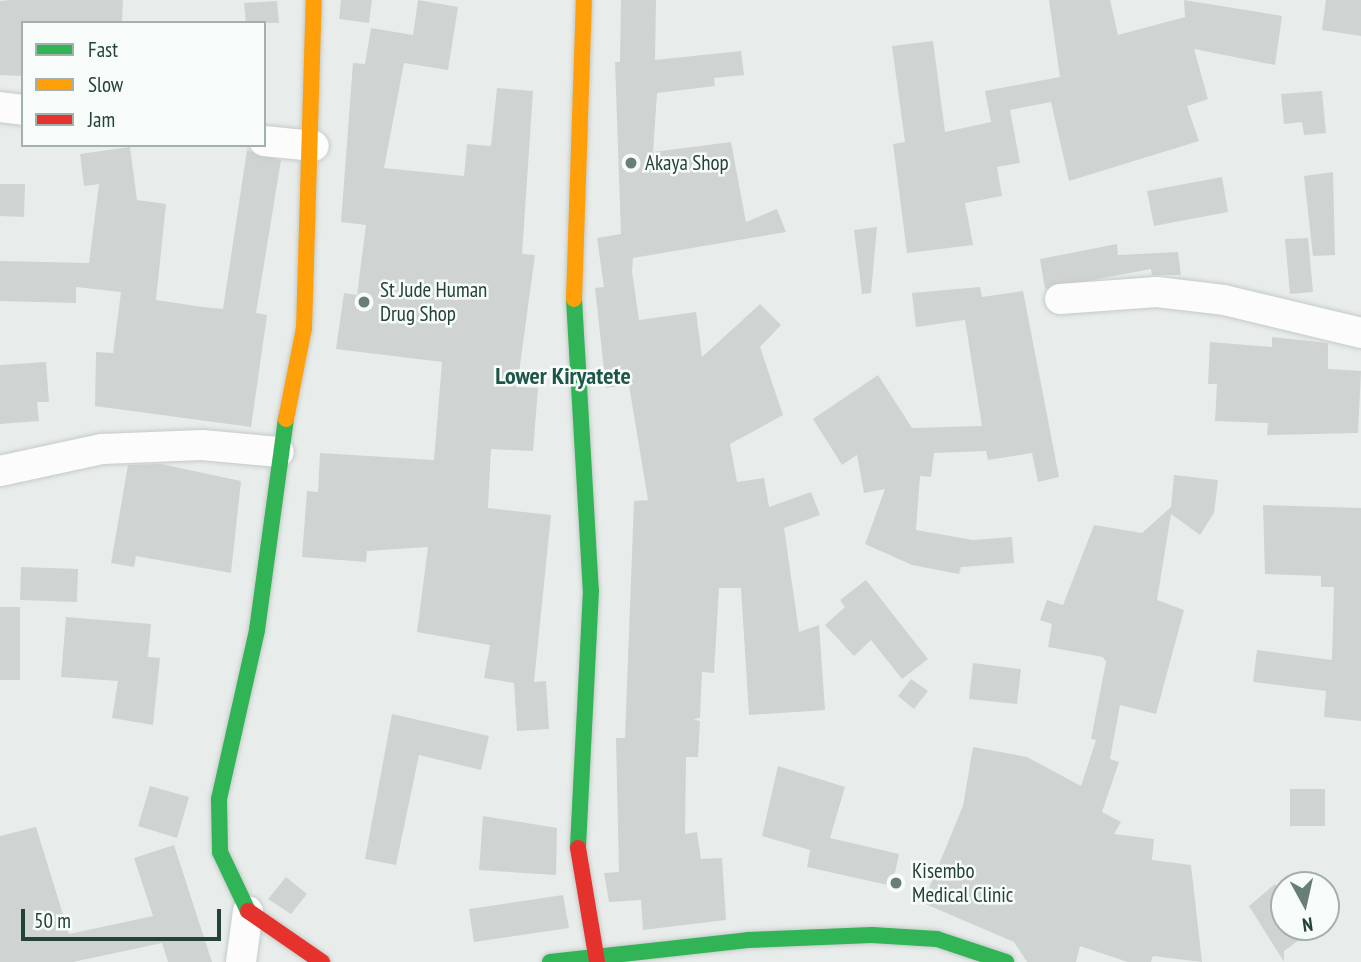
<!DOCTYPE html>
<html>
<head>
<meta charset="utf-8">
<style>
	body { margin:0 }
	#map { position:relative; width:1361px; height:962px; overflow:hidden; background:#e8edeb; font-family:"PT Sans Narrow",sans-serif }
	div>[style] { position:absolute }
	.building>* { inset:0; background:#cfd4d2 }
	.roads { filter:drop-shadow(0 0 2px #c5cac8) drop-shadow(0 0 2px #c5cac8) }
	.street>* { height:30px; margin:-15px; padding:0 15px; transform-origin:15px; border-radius:15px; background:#fcfcfc }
	.fast>* { height:16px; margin:-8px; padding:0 8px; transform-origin:8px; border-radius:8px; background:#30b455 }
	.slow>* { height:16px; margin:-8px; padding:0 8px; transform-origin:8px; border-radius:8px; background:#ff9f0a }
	.jam>* { height:16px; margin:-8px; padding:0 8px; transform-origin:8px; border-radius:8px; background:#e5322d }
	.dots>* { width:19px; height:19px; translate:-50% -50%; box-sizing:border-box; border:4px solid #f7fbf9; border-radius:50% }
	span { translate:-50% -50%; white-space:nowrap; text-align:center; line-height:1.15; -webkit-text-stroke:5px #f7fbf9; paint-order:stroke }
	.poi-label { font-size:21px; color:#24423a }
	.left { translate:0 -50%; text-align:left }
	.quarter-label { font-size:24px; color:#1f5548; font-weight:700 }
	.legend { position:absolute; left:21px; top:21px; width:245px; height:126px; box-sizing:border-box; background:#f7fbf9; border:2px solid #a3b1ad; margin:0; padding:9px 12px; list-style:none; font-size:21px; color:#24423a }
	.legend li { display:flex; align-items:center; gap:14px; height:35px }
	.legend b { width:35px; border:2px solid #a3b1ad }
	.north { position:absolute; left:1270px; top:871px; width:70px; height:70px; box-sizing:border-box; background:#f7fbf9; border:2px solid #a3b1ad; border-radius:50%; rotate:172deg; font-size:19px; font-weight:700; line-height:28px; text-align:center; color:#24423a }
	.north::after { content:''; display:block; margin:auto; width:24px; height:32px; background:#697e78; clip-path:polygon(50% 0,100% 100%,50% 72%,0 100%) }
	.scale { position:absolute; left:21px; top:909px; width:200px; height:32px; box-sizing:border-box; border:4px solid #24423a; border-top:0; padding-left:9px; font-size:21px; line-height:24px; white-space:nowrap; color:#24423a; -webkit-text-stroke:5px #f7fbf9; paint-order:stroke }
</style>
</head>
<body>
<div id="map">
	<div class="building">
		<i style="clip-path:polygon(11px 0,123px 0,122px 23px,23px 23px,23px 76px,0 75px,0 1px)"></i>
		<i style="clip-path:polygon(341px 0,372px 0,369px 23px,339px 19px)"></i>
		<i style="clip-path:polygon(418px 0,458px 7px,448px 70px,404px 63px,384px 168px,464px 176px,467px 144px,491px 146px,497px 88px,533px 91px,522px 254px,535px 255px,517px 387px,538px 388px,533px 451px,491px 449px,488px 508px,551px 515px,534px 682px,546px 681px,549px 729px,517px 731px,514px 683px,484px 678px,490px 645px,417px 632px,428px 547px,367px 551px,366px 562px,302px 557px,307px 491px,318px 492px,320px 453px,434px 460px,442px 362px,336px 349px,344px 293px,357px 295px,366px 225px,341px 222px,353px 63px,365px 64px,371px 28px,413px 35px)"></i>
		<i style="clip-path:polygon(621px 0,656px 0,655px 60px,741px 51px,744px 75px,714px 78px,715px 86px,657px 93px,653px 152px,731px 142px,746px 222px,777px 209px,786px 232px,633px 258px,632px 272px,639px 320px,696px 312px,702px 357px,760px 304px,781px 325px,760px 347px,783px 415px,730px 444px,737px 482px,764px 478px,769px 507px,811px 492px,820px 515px,784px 528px,799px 632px,819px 625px,825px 710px,749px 715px,741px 588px,719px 588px,714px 673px,702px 672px,700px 718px,693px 719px,700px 721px,698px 757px,686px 757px,685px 834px,697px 832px,701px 859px,722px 858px,726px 920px,643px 930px,641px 900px,609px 902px,604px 873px,619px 872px,616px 738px,625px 738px,634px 501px,648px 500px,629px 385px,606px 388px,595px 288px,604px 287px,597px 238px,621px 234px,615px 62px,620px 62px)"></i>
		<i style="clip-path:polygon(1049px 0,1110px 0,1118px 35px,1185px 17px,1184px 0,1282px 16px,1275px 65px,1194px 49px,1208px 99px,1187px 106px,1199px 141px,1069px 181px,1051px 102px,1010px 110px,1020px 163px,997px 167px,1002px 196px,965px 203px,973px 245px,907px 253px,893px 144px,905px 142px,892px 46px,933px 41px,945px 132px,991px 122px,985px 91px,1060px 77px)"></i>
		<i style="clip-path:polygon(1326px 0,1361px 0,1361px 36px,1322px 30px)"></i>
		<i style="clip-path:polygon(277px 1px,279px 23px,246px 23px,244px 3px)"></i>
		<i style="clip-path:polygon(1322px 91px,1326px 133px,1304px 135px,1302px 122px,1284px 124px,1281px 94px)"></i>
		<i style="clip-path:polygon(130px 147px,137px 200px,166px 204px,156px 300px,203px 307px,223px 309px,247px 150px,281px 160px,256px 313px,267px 315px,251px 427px,95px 406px,96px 352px,113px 353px,121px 292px,76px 287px,76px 303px,0 301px,0 261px,89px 263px,99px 184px,84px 186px,80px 154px)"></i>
		<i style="clip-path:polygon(1333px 172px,1335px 255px,1313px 256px,1304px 176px)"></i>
		<i style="clip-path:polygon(1222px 177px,1228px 212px,1154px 226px,1147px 191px)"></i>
		<i style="clip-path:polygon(0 184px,25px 184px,24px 217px,0 216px)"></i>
		<i style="clip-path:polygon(877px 227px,871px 293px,862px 294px,854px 230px)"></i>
		<i style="clip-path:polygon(1308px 238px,1313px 292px,1290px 294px,1285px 239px)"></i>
		<i style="clip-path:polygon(1117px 244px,1118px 255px,1178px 252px,1181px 275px,1152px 275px,1151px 269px,1045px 289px,1040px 259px)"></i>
		<i style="clip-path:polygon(980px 287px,982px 297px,1023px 291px,1059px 477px,1038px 482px,1032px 453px,988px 460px,986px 451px,934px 453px,931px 477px,920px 476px,916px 530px,973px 540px,1012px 537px,1014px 563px,961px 567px,959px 574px,912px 565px,865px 544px,885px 489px,864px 493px,857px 455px,842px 465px,813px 419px,878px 375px,912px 428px,982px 426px,965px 320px,916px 327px,912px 293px)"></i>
		<i style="clip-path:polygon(1272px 337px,1328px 343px,1328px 369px,1361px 371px,1358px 433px,1267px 435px,1268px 423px,1215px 421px,1217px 384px,1208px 384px,1210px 342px,1272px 347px)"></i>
		<i style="clip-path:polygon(46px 362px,49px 402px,37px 402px,39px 421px,0 424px,0 365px)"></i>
		<i style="clip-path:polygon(161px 464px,241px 481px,231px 573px,136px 556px,134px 567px,111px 563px,128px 465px)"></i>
		<i style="clip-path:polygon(1174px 475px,1218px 480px,1214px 513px,1200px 535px,1171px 514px,1157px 600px,1184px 610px,1156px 714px,1120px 705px,1110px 759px,1119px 762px,1102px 812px,1121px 822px,1114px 834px,1154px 839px,1152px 860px,1191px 865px,1202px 962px,1153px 956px,1151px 962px,1128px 962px,1080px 946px,1076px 962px,1027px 962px,1014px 942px,923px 903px,963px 806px,973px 747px,1027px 757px,1081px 786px,1096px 740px,1091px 739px,1106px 662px,1103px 657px,1048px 647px,1052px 624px,1040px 620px,1047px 600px,1063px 605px,1094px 525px,1142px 533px,1171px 507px)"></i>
		<i style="clip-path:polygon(1263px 505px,1361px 508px,1361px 721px,1324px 717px,1326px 691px,1253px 682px,1257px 650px,1332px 660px,1334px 587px,1321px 587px,1321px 576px,1265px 574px)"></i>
		<i style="clip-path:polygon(21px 567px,78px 569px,77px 602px,20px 600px)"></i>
		<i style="clip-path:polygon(866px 580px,928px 659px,902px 679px,871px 640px,854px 656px,825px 625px,845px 607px,840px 600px)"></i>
		<i style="clip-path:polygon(0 607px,20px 607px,20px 680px,0 680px)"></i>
		<i style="clip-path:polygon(66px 617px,151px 624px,148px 657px,160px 658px,153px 725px,112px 718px,118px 681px,61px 677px)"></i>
		<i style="clip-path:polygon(973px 663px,1021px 669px,1017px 704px,969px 699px)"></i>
		<i style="clip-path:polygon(911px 679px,928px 691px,914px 709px,898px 696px)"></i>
		<i style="clip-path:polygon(392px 714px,489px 736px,481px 770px,419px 755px,396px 865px,365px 859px)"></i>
		<i style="clip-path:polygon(778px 766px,845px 787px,830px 838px,899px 854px,892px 886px,807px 867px,810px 850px,762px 836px)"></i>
		<i style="clip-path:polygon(150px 786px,189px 797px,177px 838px,138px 826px)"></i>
		<i style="clip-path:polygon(1290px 789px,1325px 789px,1325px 826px,1290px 826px)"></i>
		<i style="clip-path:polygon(483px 816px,557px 828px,556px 875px,479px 870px)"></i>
		<i style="clip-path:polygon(36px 827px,69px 934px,153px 916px,134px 858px,174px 845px,212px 962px,168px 962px,162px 943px,73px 962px,0 962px,0 836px)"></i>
		<i style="clip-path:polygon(286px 877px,307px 894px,291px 914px,268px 899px)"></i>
		<i style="clip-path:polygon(1275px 884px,1284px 896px,1284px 927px,1317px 927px,1284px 951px,1284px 962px,1249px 906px)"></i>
		<i style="clip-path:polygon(563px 895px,569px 928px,474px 942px,469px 909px)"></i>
	</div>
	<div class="roads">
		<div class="street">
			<i style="left:0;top:107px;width:23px;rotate:7deg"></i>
			<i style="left:264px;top:141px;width:50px;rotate:5.7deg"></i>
			<i style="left:1060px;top:299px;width:97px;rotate:-4.1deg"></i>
			<i style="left:1157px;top:292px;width:67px;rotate:6.8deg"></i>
			<i style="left:1224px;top:300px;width:141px;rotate:13.5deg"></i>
			<i style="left:0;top:471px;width:104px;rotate:-12.2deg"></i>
			<i style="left:102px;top:449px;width:100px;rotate:-2.3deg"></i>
			<i style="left:202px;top:445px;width:77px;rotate:5.2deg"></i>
			<i style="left:241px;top:962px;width:51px;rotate:-82.2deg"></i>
		</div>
		<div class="fast">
			<i style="left:574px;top:299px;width:291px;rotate:86.7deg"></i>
			<i style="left:591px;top:590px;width:258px;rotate:92.9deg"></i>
			<i style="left:248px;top:911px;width:65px;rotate:-115.4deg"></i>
			<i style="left:220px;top:852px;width:53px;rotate:-91.1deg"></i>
			<i style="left:219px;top:799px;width:173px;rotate:-77.3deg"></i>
			<i style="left:257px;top:630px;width:213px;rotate:-82.2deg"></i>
			<i style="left:550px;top:962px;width:199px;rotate:-6.3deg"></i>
			<i style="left:748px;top:940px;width:124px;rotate:-2.3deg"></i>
			<i style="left:872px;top:935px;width:65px;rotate:3.5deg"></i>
			<i style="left:937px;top:939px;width:73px;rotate:18.4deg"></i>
		</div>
		<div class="slow">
			<i style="left:574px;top:299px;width:299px;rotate:-88.1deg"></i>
			<i style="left:286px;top:419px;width:93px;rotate:-78.8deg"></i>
			<i style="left:304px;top:328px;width:328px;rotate:-88.3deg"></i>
		</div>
		<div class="jam">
			<i style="left:578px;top:848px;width:116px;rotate:80.5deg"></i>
			<i style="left:248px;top:911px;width:90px;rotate:34.6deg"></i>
		</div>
	</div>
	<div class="dots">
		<i style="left:631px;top:163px;background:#697e78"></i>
		<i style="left:364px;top:302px;background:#697e78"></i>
		<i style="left:896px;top:883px;background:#697e78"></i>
	</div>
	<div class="poi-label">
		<span class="left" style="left:645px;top:163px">Akaya Shop</span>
		<span class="left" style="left:380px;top:302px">St Jude Human<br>Drug Shop</span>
		<span class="left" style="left:912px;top:883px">Kisembo<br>Medical Clinic</span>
	</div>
	<div class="quarter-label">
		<span style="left:563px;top:376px">Lower Kiryatete</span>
	</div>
	<ul class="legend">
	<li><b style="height:9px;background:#30b455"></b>Fast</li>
	<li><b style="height:9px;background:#ff9f0a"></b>Slow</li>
	<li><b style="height:9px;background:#e5322d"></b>Jam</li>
	</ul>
	<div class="north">N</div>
	<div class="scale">50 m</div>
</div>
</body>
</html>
